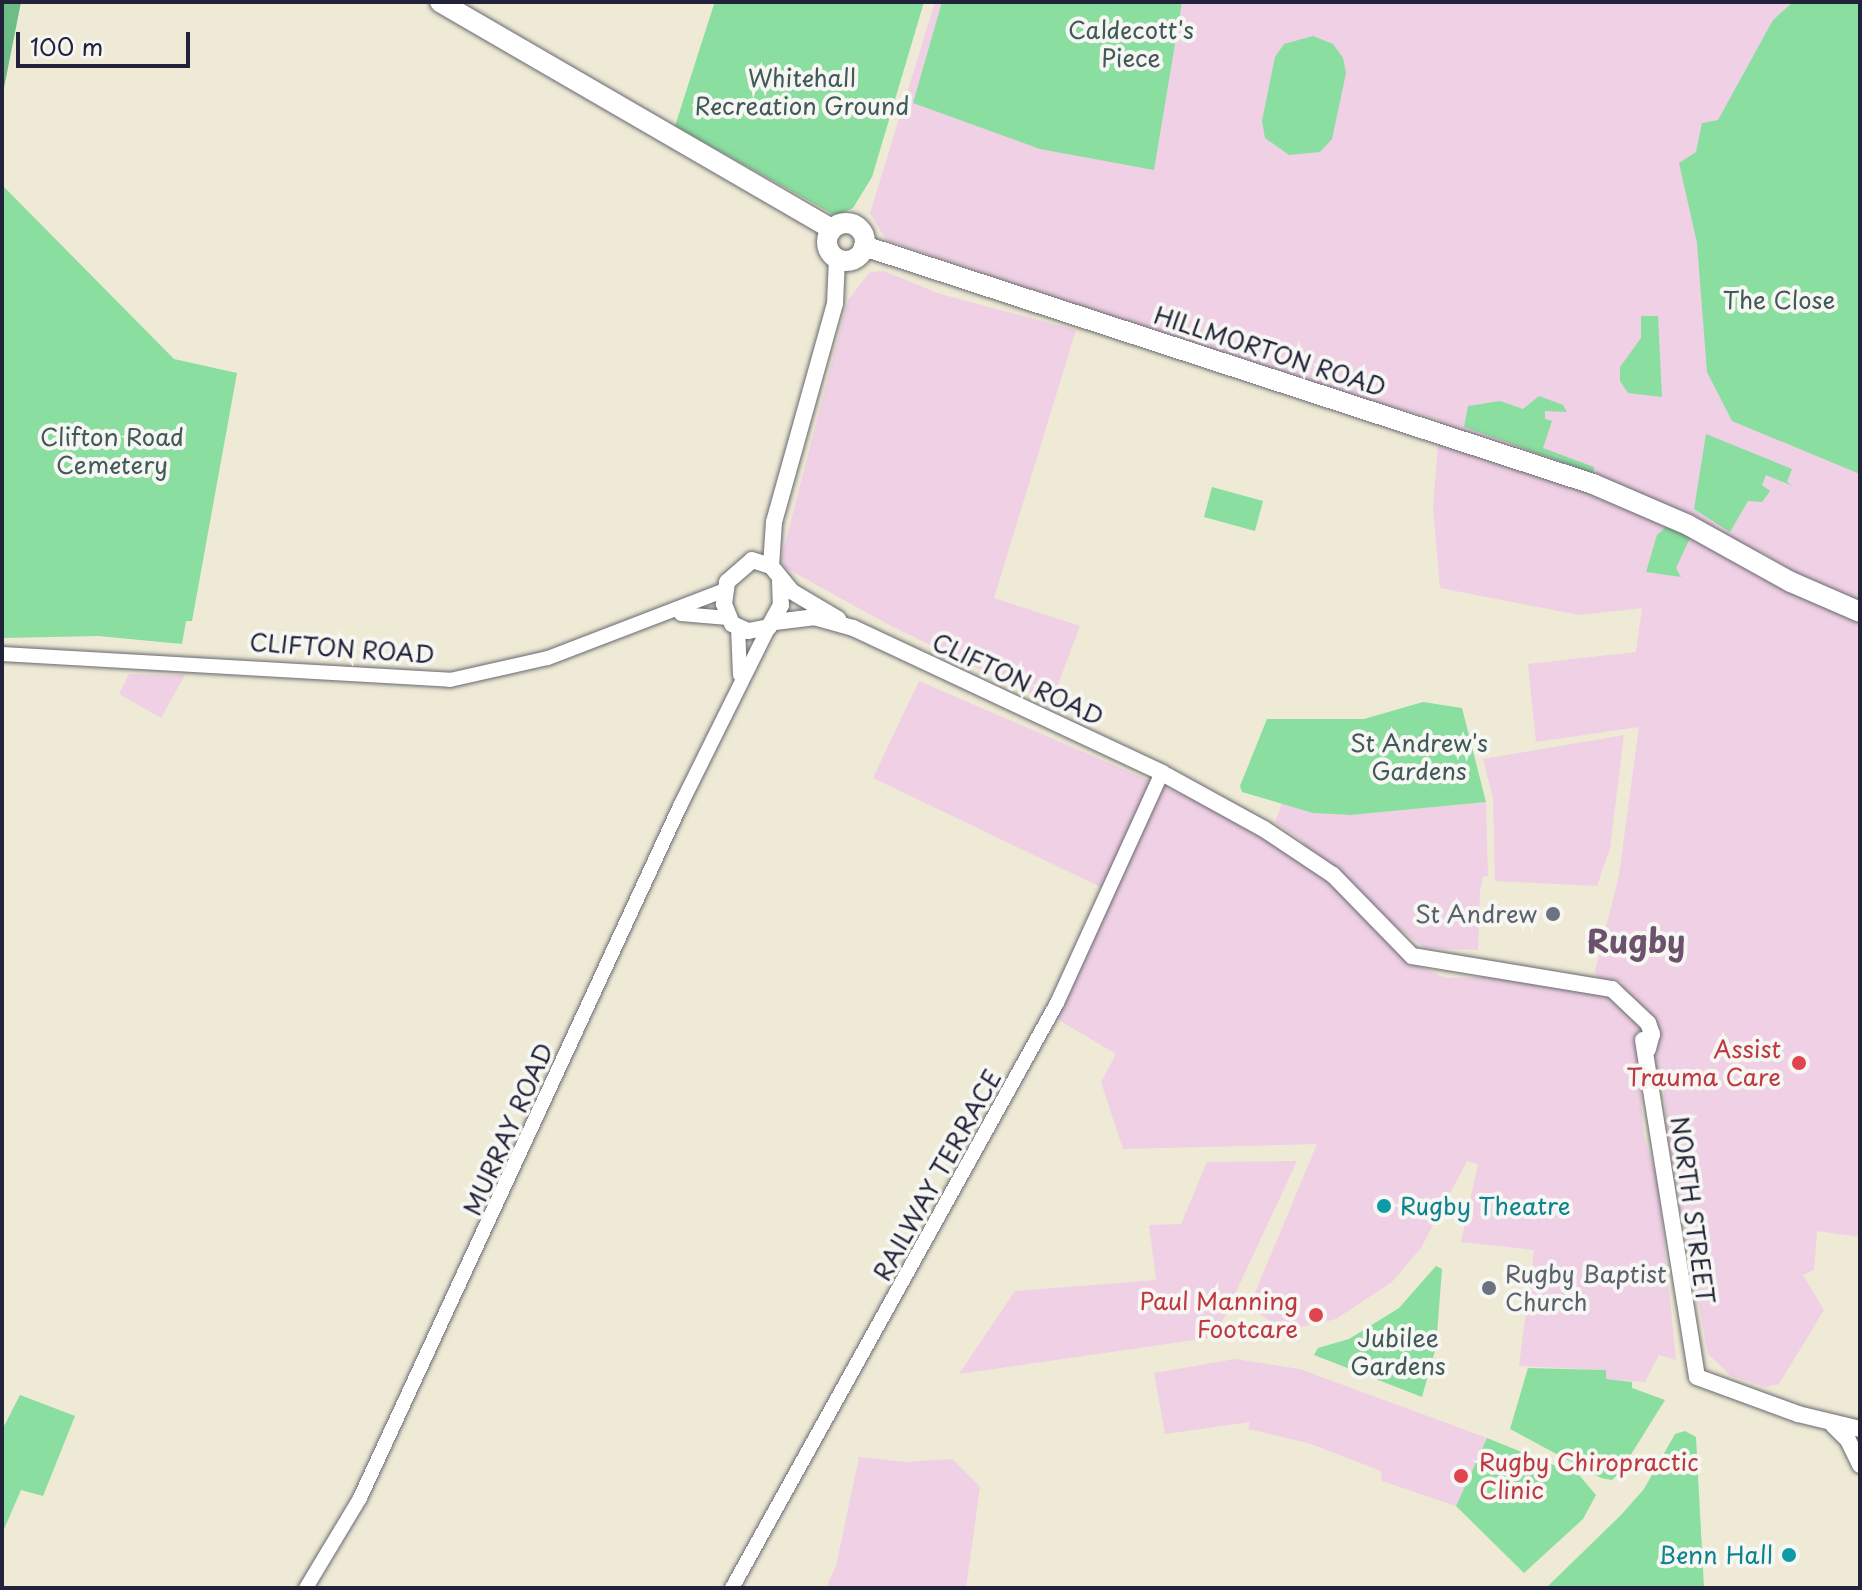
<!DOCTYPE html>
<html>
<head>
<meta charset="utf-8">
<style>
	body { margin:0 }
	#map { position:relative; width:1862px; height:1590px; overflow:hidden; background:#eeead5; font-family:"Playpen Sans",sans-serif }
	div>[style] { position:absolute }
	.built>* { inset:0; background:#efd0e5 }
	.green>* { inset:0; background:#8ade9f }
	.forest>* { inset:0; background:#6fbd86 }
	.roads { filter:drop-shadow(0 0 2px #696871) drop-shadow(0 0 2px #696871) }
	.tertiary>* { height:14px; margin:-7px; padding:0 7px; transform-origin:7px; border-radius:7px; background:#fff }
	.secondary>* { height:16px; margin:-8px; padding:0 8px; transform-origin:8px; border-radius:8px; background:#fff }
	.trunk>* { height:20px; margin:-10px; padding:0 10px; transform-origin:10px; border-radius:10px; background:#fff }
	.trunk>.ring { margin:-10px; padding:0; box-sizing:content-box; background:none; border:20px solid #fff; border-radius:50% }
	.dots>* { width:22px; height:22px; translate:-50% -50%; box-sizing:border-box; border:4px solid #f6f6f2; border-radius:50% }
	span { translate:-50% -50%; white-space:nowrap; text-align:center; line-height:1.15; -webkit-text-stroke:8px #f6f6f2; paint-order:stroke }
	.park-label { font-size:24px; color:#415a59 }
	.street-label { font-size:24px; color:#22223b }
	.worship-label { font-size:24px; color:#5b616d }
	.right { translate:-100% -50%; text-align:right }
	.left { translate:0 -50%; text-align:left }
	.health-label { font-size:24px; color:#be3a42 }
	.culture-label { font-size:24px; color:#0d838f }
	.district-label { font-size:32px; color:#6c526c; font-weight:700 }
	.frame { position:absolute; inset:0; border:4px solid #22223b; pointer-events:none }
	.scale { position:absolute; left:16px; top:32px; width:174px; height:36px; box-sizing:border-box; border:4px solid #22223b; border-top:0; padding-left:10px; font-size:24px; line-height:28px; white-space:nowrap; color:#22223b; -webkit-text-stroke:6px #f6f6f2; paint-order:stroke }
</style>
</head>
<body>
<div id="map">
	<div class="built">
		<i style="clip-path:polygon(935px 2px,1860px 2px,1860px 600px,1789px 570px,1761px 551px,1752px 571px,1776px 586px,1795px 585px,1860px 614px,1860px 1237px,1817px 1231px,1814px 1270px,1803px 1275px,1824px 1310px,1779px 1384px,1766px 1387px,1731px 1376px,1708px 1354px,1668px 1137px,1662px 1071px,1642px 1071px,1640px 1086px,1644px 1136px,1658px 1181px,1676px 1360px,1659px 1355px,1645px 1382px,1606px 1379px,1605px 1370px,1519px 1366px,1534px 1250px,1461px 1242px,1478px 1164px,1467px 1161px,1421px 1248px,1392px 1282px,1336px 1319px,1285px 1331px,1249px 1307px,1317px 1144px,1123px 1149px,1101px 1082px,1116px 1054px,1057px 1019px,1111px 892px,873px 778px,919px 681px,1204px 804px,1297px 853px,1304px 842px,1275px 822px,1282px 803px,1313px 813px,1351px 815px,1486px 802px,1488px 876px,1483px 877px,1480px 891px,1478px 950px,1425px 948px,1383px 917px,1408px 961px,1445px 978px,1500px 977px,1603px 994px,1620px 1004px,1623px 982px,1597px 977px,1595px 971px,1619px 875px,1639px 727px,1536px 742px,1528px 664px,1636px 652px,1642px 608px,1579px 615px,1440px 588px,1433px 507px,1440px 420px,1297px 380px,886px 240px,870px 213px)"></i>
		<i style="clip-path:polygon(884px 271px,940px 294px,1076px 330px,994px 598px,1080px 626px,1053px 698px,1044px 700px,891px 626px,784px 567px,781px 559px,848px 300px,870px 272px)"></i>
		<i style="clip-path:polygon(129px 674px,185px 675px,161px 718px,119px 694px)"></i>
		<i style="clip-path:polygon(1624px 735px,1610px 848px,1597px 886px,1495px 881px,1493px 799px,1483px 759px)"></i>
		<i style="clip-path:polygon(1297px 1161px,1215px 1337px,959px 1374px,1015px 1291px,1156px 1280px,1149px 1225px,1181px 1224px,1207px 1162px)"></i>
		<i style="clip-path:polygon(1235px 1359px,1300px 1369px,1487px 1438px,1456px 1506px,1382px 1481px,1381px 1471px,1308px 1443px,1248px 1429px,1250px 1422px,1165px 1434px,1154px 1373px)"></i>
		<i style="clip-path:polygon(859px 1457px,905px 1462px,952px 1459px,980px 1487px,966px 1588px,826px 1588px,836px 1566px)"></i>
	</div>
	<div class="green">
		<i style="clip-path:polygon(710px 2px,924px 2px,872px 177px,853px 208px,836px 216px,675px 126px,714px 4px)"></i>
		<i style="clip-path:polygon(942px 2px,1182px 2px,1154px 170px,1040px 149px,913px 103px)"></i>
		<i style="clip-path:polygon(1793px 2px,1860px 2px,1860px 474px,1732px 421px,1707px 372px,1697px 243px,1679px 163px,1696px 152px,1702px 123px,1718px 120px,1773px 20px)"></i>
		<i style="clip-path:polygon(1313px 36px,1333px 44px,1343px 58px,1346px 73px,1332px 139px,1320px 152px,1289px 155px,1265px 138px,1262px 121px,1275px 57px,1284px 44px)"></i>
		<i style="clip-path:polygon(2px 185px,174px 359px,237px 373px,192px 621px,186px 621px,182px 644px,98px 636px,2px 638px)"></i>
		<i style="clip-path:polygon(1641px 316px,1658px 316px,1662px 397px,1628px 393px,1620px 381px,1620px 367px,1641px 338px)"></i>
		<i style="clip-path:polygon(1539px 396px,1563px 405px,1567px 412px,1545px 411px,1545px 419px,1552px 421px,1543px 448px,1594px 467px,1593px 473px,1464px 427px,1468px 406px,1500px 401px,1523px 409px)"></i>
		<i style="clip-path:polygon(1706px 434px,1792px 469px,1787px 482px,1793px 486px,1766px 475px,1762px 485px,1770px 491px,1762px 502px,1748px 501px,1730px 532px,1694px 509px)"></i>
		<i style="clip-path:polygon(1212px 487px,1263px 501px,1255px 531px,1204px 517px)"></i>
		<i style="clip-path:polygon(1666px 527px,1691px 536px,1676px 568px,1681px 577px,1646px 572px,1657px 535px)"></i>
		<i style="clip-path:polygon(1423px 702px,1462px 708px,1486px 802px,1351px 815px,1313px 813px,1242px 792px,1240px 786px,1267px 719px,1364px 719px)"></i>
		<i style="clip-path:polygon(1436px 1266px,1442px 1269px,1436px 1347px,1422px 1397px,1314px 1355px,1318px 1348px,1349px 1339px,1399px 1308px)"></i>
		<i style="clip-path:polygon(1528px 1368px,1606px 1370px,1606px 1379px,1632px 1382px,1632px 1388px,1665px 1400px,1620px 1472px,1612px 1480px,1601px 1478px,1510px 1429px)"></i>
		<i style="clip-path:polygon(20px 1395px,75px 1416px,43px 1496px,21px 1490px,2px 1534px,2px 1430px)"></i>
		<i style="clip-path:polygon(1685px 1431px,1696px 1437px,1704px 1588px,1546px 1588px,1622px 1514px,1644px 1489px,1675px 1434px)"></i>
		<i style="clip-path:polygon(1487px 1438px,1579px 1475px,1596px 1495px,1583px 1519px,1524px 1573px,1456px 1506px)"></i>
	</div>
	<div class="forest">
		<i style="clip-path:polygon(2px 2px,21px 2px,2px 98px)"></i>
	</div>
	<div class="roads">
		<div class="tertiary">
			<i style="left:681px;top:614px;width:47px;rotate:4.9deg"></i>
			<i style="left:738px;top:627px;width:48px;rotate:87.6deg"></i>
			<i style="left:2px;top:654px;width:449px;rotate:3.3deg"></i>
			<i style="left:450px;top:680px;width:100px;rotate:-12.7deg"></i>
			<i style="left:548px;top:658px;width:190px;rotate:-21deg"></i>
			<i style="left:306px;top:1588px;width:105px;rotate:-59deg"></i>
			<i style="left:360px;top:1498px;width:762px;rotate:-65.18deg"></i>
			<i style="left:680px;top:806px;width:200px;rotate:-63.6deg"></i>
			<i style="left:732px;top:1588px;width:669px;rotate:-60.95deg"></i>
			<i style="left:1057px;top:1003px;width:253px;rotate:-65.5deg"></i>
		</div>
		<div class="secondary">
			<i style="left:771px;top:566px;width:44px;rotate:-86.1deg"></i>
			<i style="left:774px;top:522px;width:226px;rotate:-74.4deg"></i>
			<i style="left:835px;top:304px;width:46px;rotate:-87.5deg"></i>
			<i style="left:780px;top:581px;width:24px;rotate:88deg"></i>
			<i style="left:781px;top:605px;width:25px;rotate:119deg"></i>
			<i style="left:769px;top:627px;width:21px;rotate:169deg"></i>
			<i style="left:748px;top:631px;width:17px;rotate:-156deg"></i>
			<i style="left:732px;top:624px;width:22px;rotate:-112deg"></i>
			<i style="left:724px;top:604px;width:22px;rotate:-82deg"></i>
			<i style="left:727px;top:582px;width:33px;rotate:-41deg"></i>
			<i style="left:752px;top:560px;width:20px;rotate:18deg"></i>
			<i style="left:771px;top:566px;width:32px;rotate:51deg"></i>
			<i style="left:791px;top:591px;width:55px;rotate:30.8deg"></i>
			<i style="left:775px;top:622px;width:39px;rotate:-7deg"></i>
			<i style="left:814px;top:617px;width:41px;rotate:15.8deg"></i>
			<i style="left:853px;top:628px;width:341px;rotate:25.1deg"></i>
			<i style="left:1162px;top:773px;width:116px;rotate:28.8deg"></i>
			<i style="left:1264px;top:829px;width:83px;rotate:33.7deg"></i>
			<i style="left:1333px;top:875px;width:113px;rotate:45.7deg"></i>
			<i style="left:1412px;top:956px;width:203px;rotate:9.4deg"></i>
			<i style="left:1612px;top:989px;width:50px;rotate:43.4deg"></i>
			<i style="left:1648px;top:1023px;width:12px;rotate:70deg"></i>
			<i style="left:1652px;top:1034px;width:16px;rotate:105deg"></i>
			<i style="left:1643px;top:1040px;width:341px;rotate:80.9deg"></i>
			<i style="left:1697px;top:1377px;width:108px;rotate:20.1deg"></i>
			<i style="left:1798px;top:1414px;width:64px;rotate:13.6deg"></i>
			<i style="left:1833px;top:1425px;width:21px;rotate:45deg"></i>
			<i style="left:1848px;top:1440px;width:28px;rotate:64deg"></i>
		</div>
		<div class="trunk">
			<i style="left:440px;top:2px;width:453px;rotate:30.1deg"></i>
			<i class="ring" style="left:827px;top:223px;width:18px;height:18px"></i>
			<i style="left:864px;top:246px;width:767px;rotate:18.08deg"></i>
			<i style="left:1593px;top:484px;width:103px;rotate:23.3deg"></i>
			<i style="left:1688px;top:525px;width:118px;rotate:29deg"></i>
			<i style="left:1791px;top:582px;width:75px;rotate:23.5deg"></i>
		</div>
	</div>
	<div class="dots">
		<i style="left:1553px;top:914px;background:#6b7280"></i>
		<i style="left:1799px;top:1063px;background:#e0444e"></i>
		<i style="left:1384px;top:1206px;background:#0f9aa8"></i>
		<i style="left:1489px;top:1288px;background:#6b7280"></i>
		<i style="left:1316px;top:1315px;background:#e0444e"></i>
		<i style="left:1461px;top:1476px;background:#e0444e"></i>
		<i style="left:1789px;top:1555px;background:#0f9aa8"></i>
	</div>
	<div class="park-label">
		<span style="left:1131px;top:44px">Caldecott's<br>Piece</span>
		<span style="left:802px;top:92px">Whitehall<br>Recreation Ground</span>
		<span style="left:1779px;top:300px">The Close</span>
		<span style="left:112px;top:451px">Clifton Road<br>Cemetery</span>
		<span style="left:1419px;top:757px">St Andrew's<br>Gardens</span>
		<span style="left:1398px;top:1352px">Jubilee<br>Gardens</span>
	</div>
	<div class="street-label">
		<span style="left:1270px;top:351px;rotate:18deg">HILLMORTON ROAD</span>
		<span style="left:342px;top:648px;rotate:4deg">CLIFTON ROAD</span>
		<span style="left:1018px;top:679px;rotate:25deg">CLIFTON ROAD</span>
		<span style="left:508px;top:1129px;rotate:-66deg">MURRAY ROAD</span>
		<span style="left:937px;top:1175px;rotate:-61deg">RAILWAY TERRACE</span>
		<span style="left:1693px;top:1210px;rotate:82deg">NORTH STREET</span>
	</div>
	<div class="worship-label">
		<span class="right" style="left:1537px;top:914px">St Andrew</span>
		<span class="left" style="left:1505px;top:1288px">Rugby Baptist<br>Church</span>
	</div>
	<div class="health-label">
		<span class="right" style="left:1781px;top:1063px">Assist<br>Trauma Care</span>
		<span class="right" style="left:1298px;top:1315px">Paul Manning<br>Footcare</span>
		<span class="left" style="left:1479px;top:1476px">Rugby Chiropractic<br>Clinic</span>
	</div>
	<div class="culture-label">
		<span class="left" style="left:1400px;top:1206px">Rugby Theatre</span>
		<span class="right" style="left:1773px;top:1555px">Benn Hall</span>
	</div>
	<div class="district-label">
		<span style="left:1636px;top:940px">Rugby</span>
	</div>
	<div class="frame"></div>
	<div class="scale">100 m</div>
</div>
</body>
</html>
